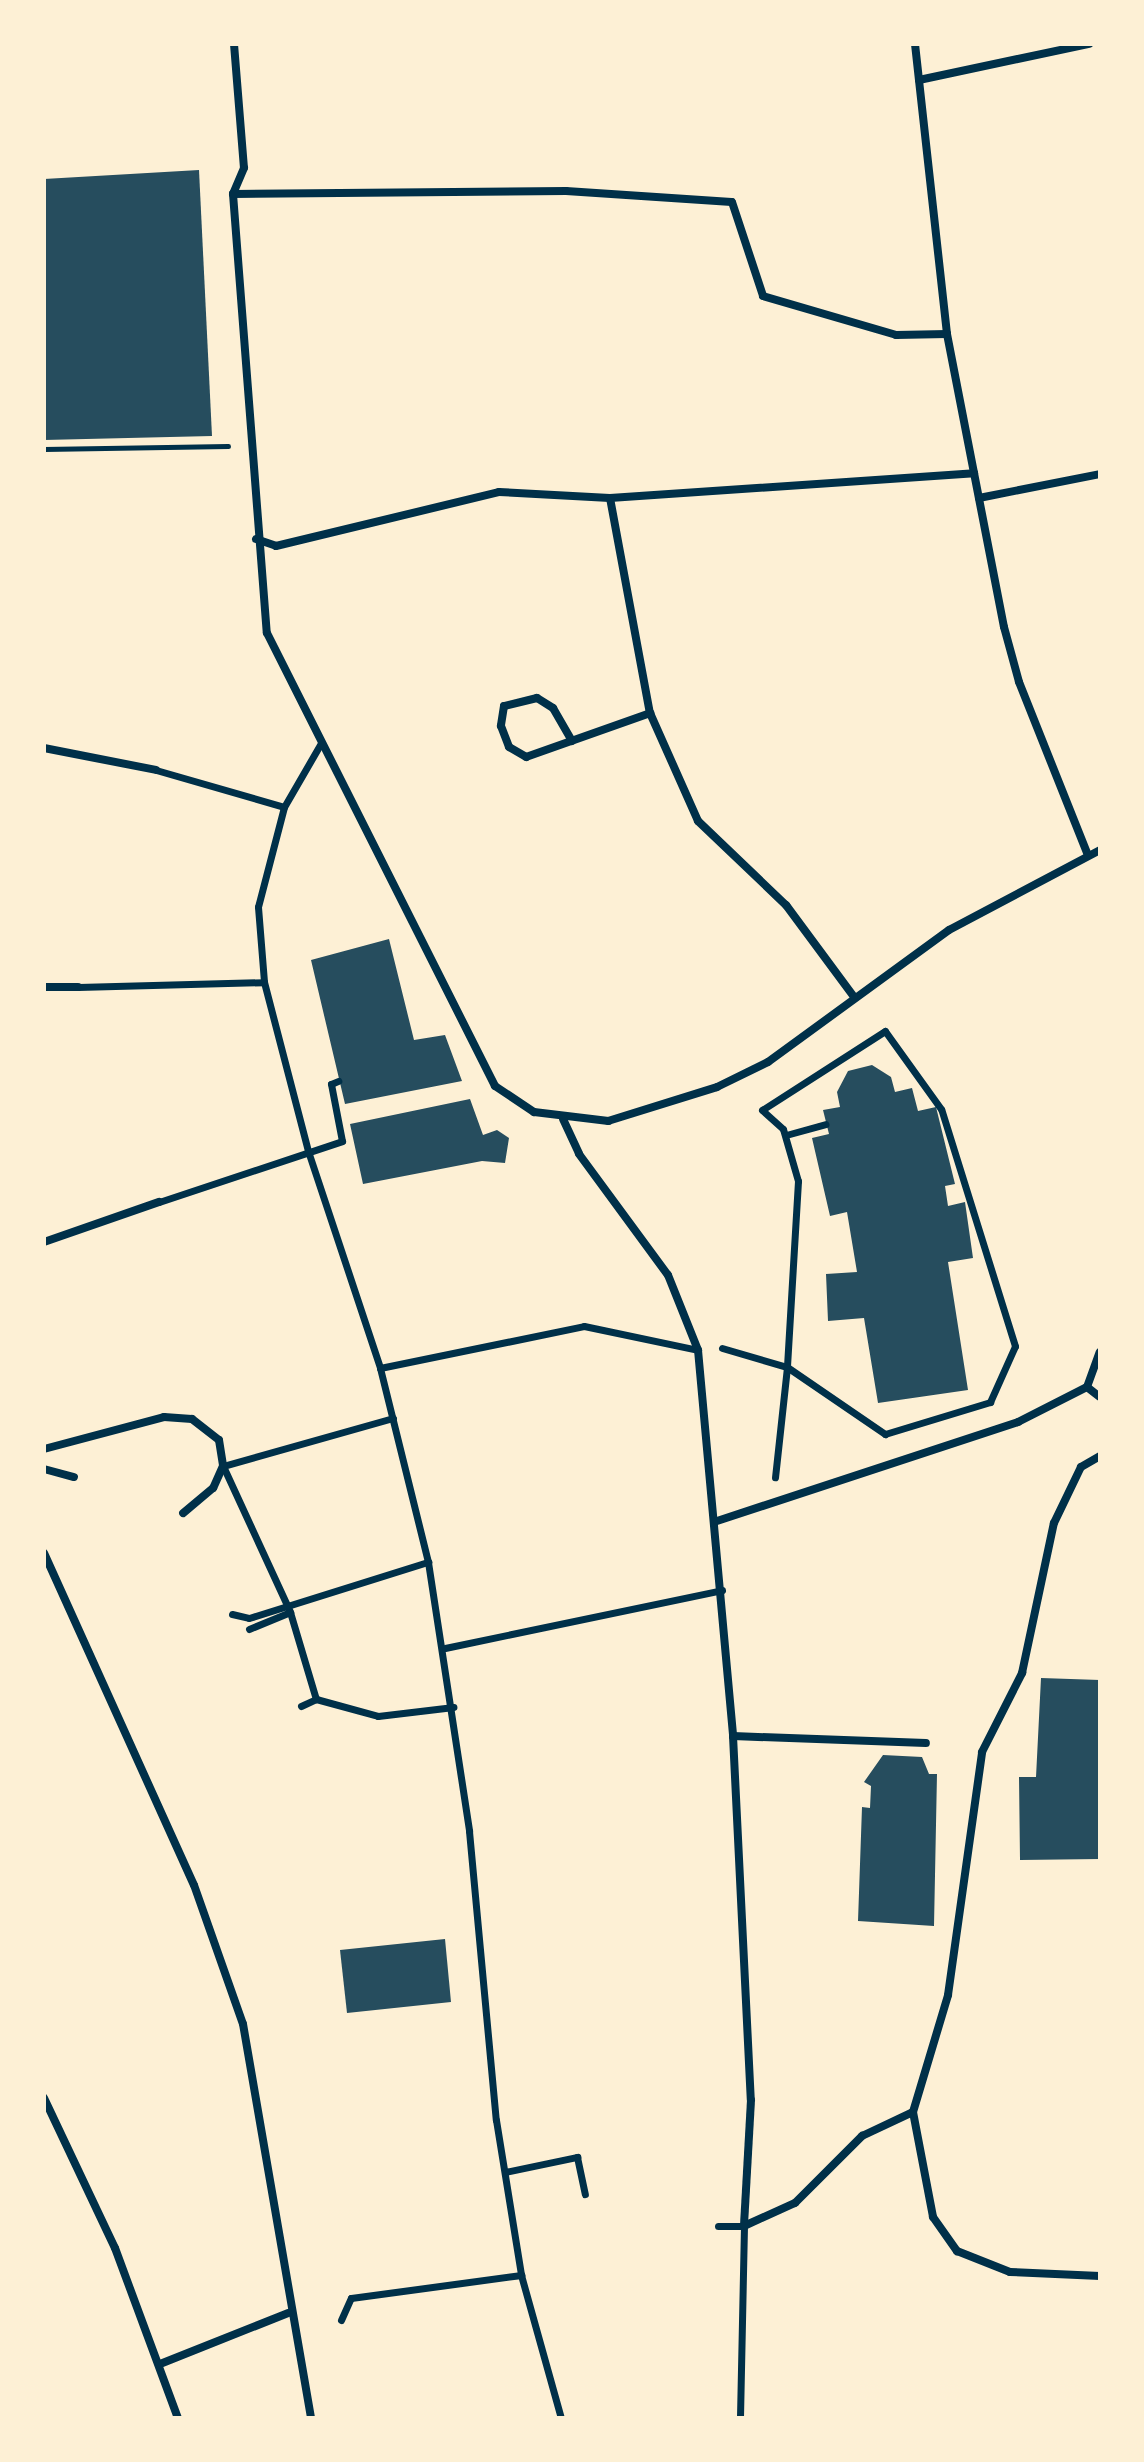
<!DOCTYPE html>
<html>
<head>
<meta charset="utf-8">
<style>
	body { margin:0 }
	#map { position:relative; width:1144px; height:2462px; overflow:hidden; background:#fdf0d5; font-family:"Golos Text",sans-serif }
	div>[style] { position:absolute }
	.building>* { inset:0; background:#264d5e }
	.path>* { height:5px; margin:-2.5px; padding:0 2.5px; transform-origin:2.5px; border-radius:2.5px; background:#003049 }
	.pedestrian>* { height:7px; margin:-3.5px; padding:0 3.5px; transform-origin:3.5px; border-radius:3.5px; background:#003049 }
	.minor>* { height:8px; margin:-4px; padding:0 4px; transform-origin:4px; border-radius:4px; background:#003049 }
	span { translate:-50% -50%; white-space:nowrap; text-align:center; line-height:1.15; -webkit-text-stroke:8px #fdf0d5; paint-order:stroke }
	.frame { position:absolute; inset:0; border:46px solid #fdf0d5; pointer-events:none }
</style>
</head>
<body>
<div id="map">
	<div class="building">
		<i style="clip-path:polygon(199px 170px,212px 436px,44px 440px,44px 179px)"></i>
		<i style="clip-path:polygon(389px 939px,414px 1040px,445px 1035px,462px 1081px,345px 1104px,311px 960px)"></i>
		<i style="clip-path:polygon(872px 1065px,891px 1077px,895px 1092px,912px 1088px,918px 1111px,936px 1107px,955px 1184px,945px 1186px,948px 1206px,965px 1202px,973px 1258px,948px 1262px,968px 1390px,878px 1403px,864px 1318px,828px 1321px,826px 1274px,857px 1272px,847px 1212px,830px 1216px,812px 1138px,829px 1134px,823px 1110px,840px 1107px,837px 1092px,848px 1071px)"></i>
		<i style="clip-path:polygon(470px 1099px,483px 1135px,497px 1130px,509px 1138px,505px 1163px,482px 1161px,363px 1184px,350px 1124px)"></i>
		<i style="clip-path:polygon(1041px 1678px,1100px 1680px,1100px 1859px,1020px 1860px,1019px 1777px,1036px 1777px)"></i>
		<i style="clip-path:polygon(883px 1755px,922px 1757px,929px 1774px,937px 1774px,934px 1926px,858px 1921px,862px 1807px,870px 1808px,871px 1786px,864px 1782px)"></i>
		<i style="clip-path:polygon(445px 1939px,451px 2002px,347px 2013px,340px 1950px)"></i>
	</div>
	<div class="path">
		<i style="left:44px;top:449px;width:184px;rotate:-0.9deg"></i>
	</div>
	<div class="pedestrian">
		<i style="left:321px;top:743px;width:74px;rotate:120deg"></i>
		<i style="left:284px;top:807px;width:103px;rotate:104.6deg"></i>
		<i style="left:258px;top:907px;width:75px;rotate:85.4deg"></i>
		<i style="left:264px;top:982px;width:175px;rotate:75.4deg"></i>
		<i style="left:308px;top:1151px;width:229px;rotate:71.6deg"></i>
		<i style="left:380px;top:1368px;width:200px;rotate:76.1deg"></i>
		<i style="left:428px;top:1562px;width:272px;rotate:81.3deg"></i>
		<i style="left:469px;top:1831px;width:290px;rotate:84.7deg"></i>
		<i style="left:496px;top:2120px;width:157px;rotate:80.8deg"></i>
		<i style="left:521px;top:2275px;width:148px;rotate:74.4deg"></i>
		<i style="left:156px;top:770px;width:133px;rotate:16.1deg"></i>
		<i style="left:78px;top:987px;width:186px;rotate:-1.5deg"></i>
		<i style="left:786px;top:1135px;width:41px;rotate:-15.4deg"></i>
		<i style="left:159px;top:1202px;width:193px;rotate:-18.4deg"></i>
		<i style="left:342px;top:1141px;width:58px;rotate:-100.9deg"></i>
		<i style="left:331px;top:1084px;width:8px;rotate:-23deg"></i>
		<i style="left:722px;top:1348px;width:68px;rotate:16.3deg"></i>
		<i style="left:787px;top:1367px;width:119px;rotate:34.4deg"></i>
		<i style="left:885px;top:1434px;width:110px;rotate:-16.9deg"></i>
		<i style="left:990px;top:1402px;width:61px;rotate:-65.9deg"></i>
		<i style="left:1015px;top:1346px;width:248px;rotate:-107.3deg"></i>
		<i style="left:941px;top:1109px;width:96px;rotate:-125.7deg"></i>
		<i style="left:885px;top:1031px;width:146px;rotate:147.3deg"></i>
		<i style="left:762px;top:1110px;width:28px;rotate:42deg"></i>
		<i style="left:783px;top:1129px;width:54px;rotate:73.9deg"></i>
		<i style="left:798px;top:1181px;width:186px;rotate:93.4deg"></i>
		<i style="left:787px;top:1367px;width:111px;rotate:96.2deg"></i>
		<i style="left:380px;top:1368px;width:208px;rotate:-11.6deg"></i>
		<i style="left:584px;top:1326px;width:116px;rotate:11.9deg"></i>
		<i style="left:393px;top:1418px;width:177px;rotate:164.2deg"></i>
		<i style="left:223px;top:1466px;width:161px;rotate:65.3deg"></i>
		<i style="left:290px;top:1612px;width:91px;rotate:73.4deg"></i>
		<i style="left:316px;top:1699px;width:64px;rotate:15.3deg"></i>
		<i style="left:378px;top:1716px;width:76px;rotate:-6.8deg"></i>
		<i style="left:232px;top:1614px;width:17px;rotate:13deg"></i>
		<i style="left:249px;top:1618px;width:188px;rotate:-17.4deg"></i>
		<i style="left:249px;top:1629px;width:44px;rotate:-22.5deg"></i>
		<i style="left:445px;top:1648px;width:283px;rotate:-11.8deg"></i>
		<i style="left:301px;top:1706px;width:17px;rotate:-25deg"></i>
		<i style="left:505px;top:2172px;width:74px;rotate:-11.8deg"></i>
		<i style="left:577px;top:2157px;width:38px;rotate:78deg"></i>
		<i style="left:718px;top:2226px;width:26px"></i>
		<i style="left:744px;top:2226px;width:192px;rotate:91.2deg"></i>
		<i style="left:341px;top:2320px;width:24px;rotate:-66deg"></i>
		<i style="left:351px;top:2298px;width:172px;rotate:-7.7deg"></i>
	</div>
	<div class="minor">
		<i style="left:234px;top:44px;width:124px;rotate:85.4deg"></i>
		<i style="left:244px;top:168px;width:28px;rotate:113deg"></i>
		<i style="left:233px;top:194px;width:440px;rotate:85.6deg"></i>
		<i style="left:267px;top:633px;width:507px;rotate:63.28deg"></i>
		<i style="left:495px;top:1086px;width:47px;rotate:33.7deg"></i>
		<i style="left:534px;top:1112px;width:75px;rotate:6.9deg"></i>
		<i style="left:608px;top:1121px;width:114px;rotate:-17.3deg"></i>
		<i style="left:717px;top:1087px;width:57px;rotate:-26.1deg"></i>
		<i style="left:768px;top:1062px;width:224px;rotate:-36.1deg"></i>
		<i style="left:949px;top:930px;width:171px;rotate:-27.9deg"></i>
		<i style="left:915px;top:44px;width:292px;rotate:83.7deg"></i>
		<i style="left:947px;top:334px;width:298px;rotate:79deg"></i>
		<i style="left:1004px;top:627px;width:57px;rotate:74.7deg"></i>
		<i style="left:1019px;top:682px;width:186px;rotate:68.3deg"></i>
		<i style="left:919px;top:80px;width:174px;rotate:-12deg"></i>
		<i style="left:233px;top:194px;width:333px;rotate:-0.5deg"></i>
		<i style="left:566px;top:191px;width:166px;rotate:3.8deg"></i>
		<i style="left:732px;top:202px;width:99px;rotate:71.7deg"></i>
		<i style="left:763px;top:296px;width:139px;rotate:16.3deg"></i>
		<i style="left:896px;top:335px;width:51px;rotate:-1.1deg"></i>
		<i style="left:610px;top:498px;width:219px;rotate:79.5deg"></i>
		<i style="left:650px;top:713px;width:118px;rotate:66deg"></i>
		<i style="left:698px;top:821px;width:122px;rotate:43.7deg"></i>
		<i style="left:786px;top:905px;width:114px;rotate:53.5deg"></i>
		<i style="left:979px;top:498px;width:123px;rotate:-11.2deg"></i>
		<i style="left:256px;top:539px;width:21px;rotate:19deg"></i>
		<i style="left:276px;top:546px;width:229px;rotate:-13.6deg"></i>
		<i style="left:499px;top:492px;width:111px;rotate:3.1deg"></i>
		<i style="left:610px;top:498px;width:365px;rotate:-3.9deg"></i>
		<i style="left:572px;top:741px;width:38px;rotate:-120deg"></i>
		<i style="left:553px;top:708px;width:19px;rotate:-148deg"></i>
		<i style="left:537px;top:698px;width:34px;rotate:166deg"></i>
		<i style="left:504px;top:706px;width:20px;rotate:99deg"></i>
		<i style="left:501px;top:726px;width:22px;rotate:69deg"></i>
		<i style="left:509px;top:747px;width:20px;rotate:30deg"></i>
		<i style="left:526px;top:757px;width:132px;rotate:-19.5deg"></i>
		<i style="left:44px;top:748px;width:114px;rotate:11.1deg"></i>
		<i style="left:44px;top:987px;width:34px"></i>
		<i style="left:563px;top:1119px;width:38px;rotate:65deg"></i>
		<i style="left:579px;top:1154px;width:150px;rotate:53.7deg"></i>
		<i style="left:668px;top:1275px;width:81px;rotate:68.2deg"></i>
		<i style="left:698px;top:1350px;width:388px;rotate:84.8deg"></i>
		<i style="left:733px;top:1736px;width:364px;rotate:87.2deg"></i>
		<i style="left:751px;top:2100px;width:126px;rotate:93.2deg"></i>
		<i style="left:744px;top:2226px;width:56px;rotate:-24.3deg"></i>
		<i style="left:795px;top:2203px;width:95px;rotate:-45deg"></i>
		<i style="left:862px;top:2136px;width:56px;rotate:-25.2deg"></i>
		<i style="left:913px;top:2112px;width:122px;rotate:-73.3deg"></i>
		<i style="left:948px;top:1995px;width:245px;rotate:-82deg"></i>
		<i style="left:982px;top:1752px;width:89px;rotate:-63.1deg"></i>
		<i style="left:1022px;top:1673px;width:153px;rotate:-78deg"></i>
		<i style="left:1054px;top:1523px;width:62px;rotate:-64.3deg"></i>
		<i style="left:1081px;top:1467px;width:22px;rotate:-30deg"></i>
		<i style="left:44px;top:1242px;width:122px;rotate:-19.2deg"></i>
		<i style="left:1087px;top:1387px;width:37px;rotate:-70deg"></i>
		<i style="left:1087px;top:1387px;width:16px;rotate:38deg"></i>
		<i style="left:44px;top:1449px;width:124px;rotate:-14.9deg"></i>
		<i style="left:164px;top:1417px;width:28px;rotate:4deg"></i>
		<i style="left:192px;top:1419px;width:34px;rotate:38deg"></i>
		<i style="left:219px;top:1440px;width:26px;rotate:81deg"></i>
		<i style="left:223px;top:1466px;width:24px;rotate:114deg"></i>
		<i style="left:213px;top:1488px;width:39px;rotate:140deg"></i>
		<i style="left:44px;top:1469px;width:31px;rotate:15deg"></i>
		<i style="left:717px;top:1521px;width:317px;rotate:-18.2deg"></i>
		<i style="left:1018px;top:1422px;width:77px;rotate:-26.9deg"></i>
		<i style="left:44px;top:1553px;width:364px;rotate:65.7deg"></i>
		<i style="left:194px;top:1885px;width:147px;rotate:70.6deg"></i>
		<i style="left:243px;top:2024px;width:400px;rotate:80.2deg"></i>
		<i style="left:733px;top:1736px;width:193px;rotate:2.1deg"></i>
		<i style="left:44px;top:2098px;width:166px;rotate:64.7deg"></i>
		<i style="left:115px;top:2248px;width:181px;rotate:69.7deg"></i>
		<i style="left:913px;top:2112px;width:107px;rotate:79.2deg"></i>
		<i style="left:933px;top:2217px;width:42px;rotate:54.8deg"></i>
		<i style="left:957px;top:2251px;width:57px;rotate:21.6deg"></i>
		<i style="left:1010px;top:2272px;width:90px;rotate:2.5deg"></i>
		<i style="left:160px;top:2364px;width:138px;rotate:-21.7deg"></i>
	</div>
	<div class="frame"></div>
</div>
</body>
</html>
